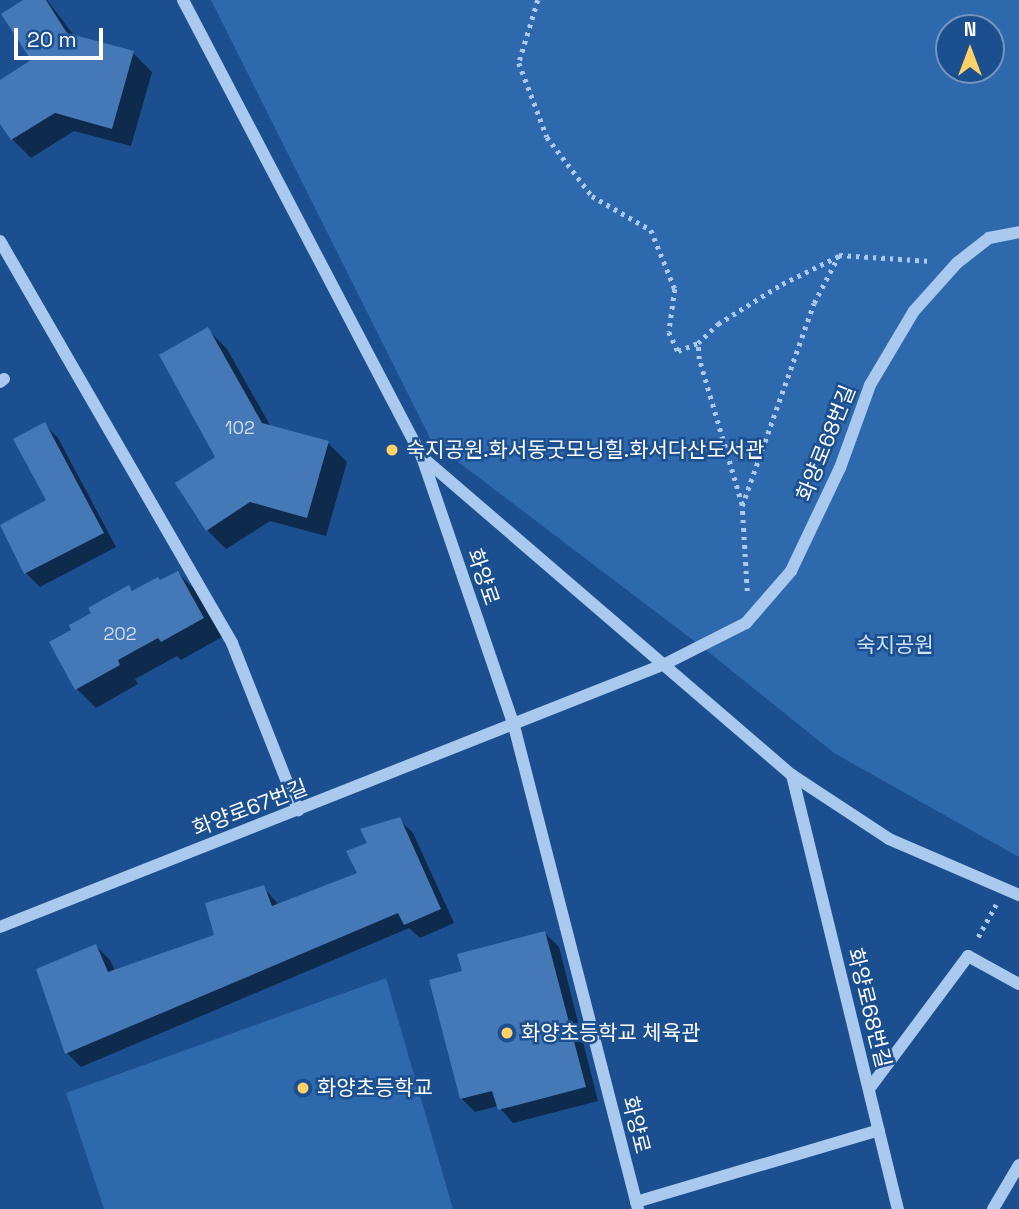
<!DOCTYPE html>
<html>
<head>
<meta charset="utf-8">
<style>
	body { margin:0 }
	#map { position:relative; width:1019px; height:1209px; overflow:hidden; background:#1b4f8f; font-family:"Space Grotesk","Noto Sans KR",sans-serif }
	div>[style] { position:absolute }
	.green>* { inset:0; background:#2e69ad }
	.shadow>* { inset:0; background:#0007 }
	.building>* { inset:0; background:#4478b7 }
	.path>* { height:4.5px; margin-top:-2.25px; transform-origin:0; background:repeating-linear-gradient(90deg,#a9c9ee 0 3.5px,transparent 0 8.5px) }
	.minor>* { height:12px; margin:-6px; padding:0 6px; transform-origin:6px; border-radius:6px; background:#a9c9ee }
	.dots>* { width:19px; height:19px; translate:-50% -50%; box-sizing:border-box; border:4px solid #1b4f8f; border-radius:50% }
	span { translate:-50% -50%; white-space:nowrap; text-align:center; line-height:1.15; -webkit-text-stroke:5px #1b4f8f; paint-order:stroke }
	.number-label { font-size:18px; color:#d0dded }
	.number-label span { -webkit-text-stroke-width:0 }
	.street-label { font-size:21px; color:#fff }
	.poi-label { font-size:21px; color:#fff }
	.left { translate:0 -50%; text-align:left }
	.park-label { font-size:21px; color:#cfe3fa }
	.north { position:absolute; left:935px; top:14px; width:70px; height:70px; box-sizing:border-box; background:#1b4f8f; border:2px solid #7695bc; border-radius:50%; rotate:0deg; font-size:19px; font-weight:700; line-height:28px; text-align:center; color:#fff }
	.north::after { content:''; display:block; margin:auto; width:24px; height:32px; background:#ffd166; clip-path:polygon(50% 0,100% 100%,50% 72%,0 100%) }
	.scale { position:absolute; left:14px; top:28px; width:89px; height:32px; box-sizing:border-box; border:4px solid #fff; border-top:0; padding-left:9px; font-size:21px; line-height:24px; white-space:nowrap; color:#fff; -webkit-text-stroke:5px #1b4f8f; paint-order:stroke }
</style>
</head>
<body>
<div id="map">
	<div class="green">
		<i style="clip-path:polygon(evenodd,211px 0,1019px 0,1019px 857px,834px 753px,706px 650px,432px 442px,211px 0,949px 28px,991px 28px,991px 70px,949px 70px,949px 28px)"></i>
		<i style="clip-path:polygon(386px 978px,453px 1209px,104px 1209px,66px 1093px)"></i>
	</div>
	<div class="shadow">
		<i style="clip-path:polygon(26px 0,47px 0,75px 37px,133px 53px,152px 72px,131px 146px,74px 131px,31px 158px,12px 139px,0 120px,0 82px,33px 61px)"></i>
		<i style="clip-path:polygon(208px 330px,227px 349px,271px 427px,328px 443px,347px 462px,326px 536px,270px 521px,226px 549px,207px 530px,217px 458px)"></i>
		<i style="clip-path:polygon(44px 424px,58px 438px,116px 547px,40px 587px,26px 573px,1px 526px,48px 501px)"></i>
		<i style="clip-path:polygon(178px 573px,197px 592px,222px 637px,181px 660px,177px 656px,135px 679px,138px 684px,96px 708px,77px 689px,74px 630px,128px 587px,134px 592px)"></i>
		<i style="clip-path:polygon(399px 819px,413px 833px,454px 923px,420px 938px,409px 928px,81px 1067px,67px 1053px,96px 946px,110px 960px,115px 971px,216px 936px,263px 887px,279px 905px,359px 874px,370px 844px)"></i>
		<i style="clip-path:polygon(545px 933px,559px 947px,598px 1101px,513px 1123px,498px 1106px,475px 1112px,461px 1098px)"></i>
	</div>
	<div class="building">
		<i style="clip-path:polygon(23px 0,46px 0,67px 33px,134px 51px,112px 129px,55px 113px,11px 140px,0 124px,0 80px,31px 60px,1px 14px)"></i>
		<i style="clip-path:polygon(208px 327px,262px 423px,329px 441px,307px 518px,250px 502px,206px 531px,175px 483px,215px 457px,159px 355px)"></i>
		<i style="clip-path:polygon(45px 422px,104px 533px,24px 574px,0 525px,46px 500px,13px 439px)"></i>
		<i style="clip-path:polygon(178px 571px,204px 618px,161px 642px,158px 638px,118px 660px,120px 665px,75px 690px,49px 642px,71px 630px,69px 625px,91px 613px,88px 608px,129px 585px,132px 591px,158px 577px,160px 580px)"></i>
		<i style="clip-path:polygon(400px 817px,441px 909px,404px 925px,398px 913px,65px 1054px,36px 969px,96px 944px,108px 972px,214px 935px,205px 903px,264px 885px,272px 906px,357px 873px,346px 851px,367px 843px,360px 829px)"></i>
		<i style="clip-path:polygon(545px 931px,586px 1087px,498px 1110px,492px 1091px,460px 1099px,429px 980px,462px 971px,457px 954px)"></i>
	</div>
	<div class="path">
		<i style="left:538px;top:0;width:66px;rotate:106.8deg"></i>
		<i style="left:519px;top:63px;width:79px;rotate:69.3deg"></i>
		<i style="left:547px;top:137px;width:74px;rotate:52.7deg"></i>
		<i style="left:592px;top:196px;width:68px;rotate:30deg"></i>
		<i style="left:651px;top:230px;width:64px;rotate:67.9deg"></i>
		<i style="left:675px;top:289px;width:43px;rotate:97.9deg"></i>
		<i style="left:669px;top:332px;width:21px;rotate:65deg"></i>
		<i style="left:678px;top:351px;width:22px;rotate:-22deg"></i>
		<i style="left:742px;top:505px;width:152px;rotate:-106.4deg"></i>
		<i style="left:699px;top:359px;width:16px;rotate:-94deg"></i>
		<i style="left:698px;top:343px;width:28px;rotate:-44deg"></i>
		<i style="left:718px;top:324px;width:75px;rotate:-32deg"></i>
		<i style="left:782px;top:284px;width:64px;rotate:-26.2deg"></i>
		<i style="left:747px;top:591px;width:85px;rotate:-93.4deg"></i>
		<i style="left:742px;top:506px;width:215px;rotate:-70.5deg"></i>
		<i style="left:814px;top:303px;width:54px;rotate:-62.5deg"></i>
		<i style="left:839px;top:255px;width:92px;rotate:3.7deg"></i>
		<i style="left:978px;top:937px;width:37px;rotate:-61deg"></i>
	</div>
	<div class="minor">
		<i style="left:183px;top:0;width:516px;rotate:62.39deg"></i>
		<i style="left:422px;top:457px;width:284px;rotate:71.1deg"></i>
		<i style="left:514px;top:726px;width:499px;rotate:75.6deg"></i>
		<i style="left:0;top:241px;width:464px;rotate:60deg"></i>
		<i style="left:232px;top:643px;width:180px;rotate:68.4deg"></i>
		<i style="left:0;top:382px;width:5px;rotate:-37deg"></i>
		<i style="left:422px;top:457px;width:488px;rotate:40.7deg"></i>
		<i style="left:792px;top:775px;width:116px;rotate:33.4deg"></i>
		<i style="left:889px;top:839px;width:142px;rotate:23.3deg"></i>
		<i style="left:792px;top:775px;width:447px;rotate:76.3deg"></i>
		<i style="left:0;top:927px;width:715px;rotate:-21.58deg"></i>
		<i style="left:665px;top:664px;width:91px;rotate:-26.8deg"></i>
		<i style="left:746px;top:623px;width:69px;rotate:-49.1deg"></i>
		<i style="left:791px;top:571px;width:114px;rotate:-64.6deg"></i>
		<i style="left:840px;top:468px;width:88px;rotate:-70.1deg"></i>
		<i style="left:870px;top:385px;width:86px;rotate:-59.3deg"></i>
		<i style="left:914px;top:311px;width:64px;rotate:-48.1deg"></i>
		<i style="left:957px;top:263px;width:41px;rotate:-38deg"></i>
		<i style="left:989px;top:238px;width:31px;rotate:-11deg"></i>
		<i style="left:869px;top:1089px;width:166px;rotate:-53.3deg"></i>
		<i style="left:968px;top:956px;width:58px;rotate:28.8deg"></i>
		<i style="left:636px;top:1202px;width:253px;rotate:-16.5deg"></i>
		<i style="left:993px;top:1209px;width:51px;rotate:-59.4deg"></i>
	</div>
	<div class="dots">
		<i style="left:392px;top:450px;background:#ffd166"></i>
		<i style="left:507px;top:1033px;background:#ffd166"></i>
		<i style="left:303px;top:1088px;background:#ffd166"></i>
	</div>
	<div class="number-label">
		<span style="left:240px;top:428px">102</span>
		<span style="left:120px;top:634px">202</span>
	</div>
	<div class="street-label">
		<span style="left:826px;top:443px;rotate:-68deg">화양로68번길</span>
		<span style="left:483px;top:577px;rotate:71deg">화양로</span>
		<span style="left:250px;top:808px;rotate:-21deg">화양로67번길</span>
		<span style="left:869px;top:1008px;rotate:76deg">화양로68번길</span>
		<span style="left:636px;top:1125px;rotate:76deg">화양로</span>
	</div>
	<div class="poi-label">
		<span class="left" style="left:406px;top:450px">숙지공원.화서동굿모닝힐.화서다산도서관</span>
		<span class="left" style="left:521px;top:1033px">화양초등학교 체육관</span>
		<span class="left" style="left:317px;top:1088px">화양초등학교</span>
	</div>
	<div class="park-label">
		<span style="left:895px;top:645px">숙지공원</span>
	</div>
	<div class="north">N</div>
	<div class="scale">20 m</div>
</div>
</body>
</html>
